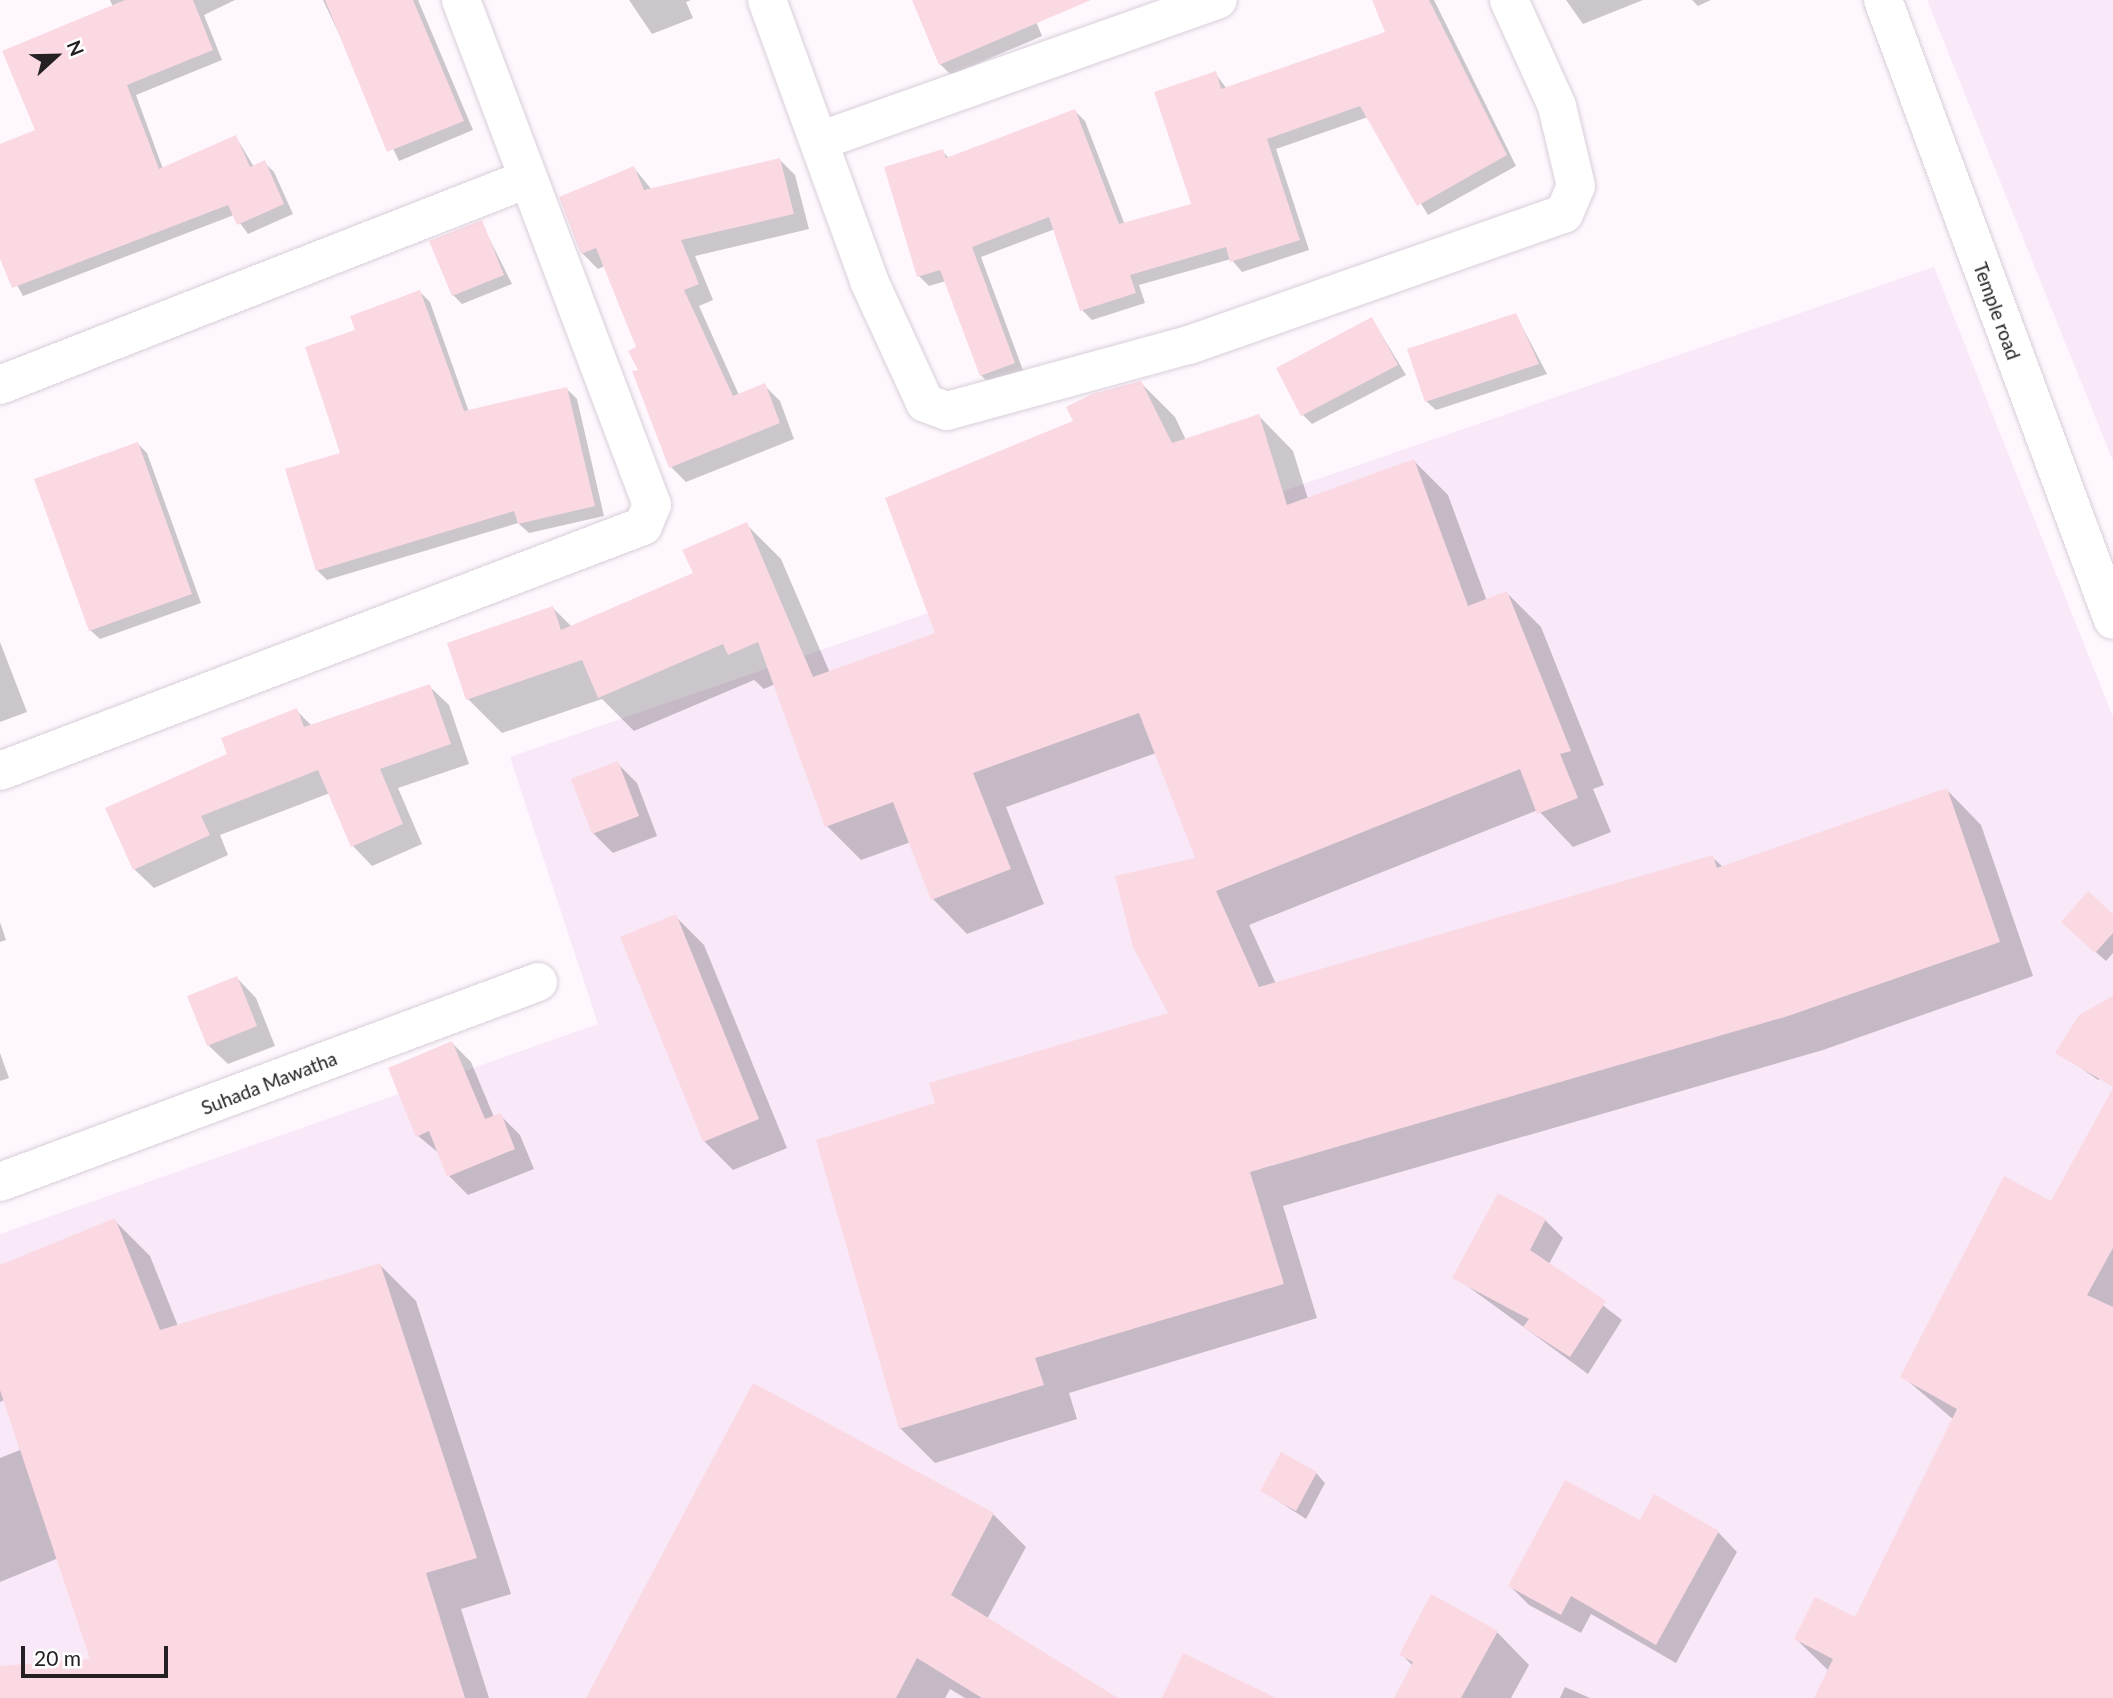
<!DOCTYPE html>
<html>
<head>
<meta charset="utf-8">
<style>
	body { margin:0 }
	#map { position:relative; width:2113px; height:1698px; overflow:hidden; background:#fef8fe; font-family:Lato,sans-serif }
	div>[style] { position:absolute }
	.built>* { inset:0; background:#f8e8f8 }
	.shadow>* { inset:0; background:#0003 }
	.building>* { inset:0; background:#fbd9e2 }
	.roads { filter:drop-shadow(0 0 2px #d9ced9) drop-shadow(0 0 2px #d9ced9) }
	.minor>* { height:38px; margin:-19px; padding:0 19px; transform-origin:19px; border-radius:19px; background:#fff }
	.tertiary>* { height:38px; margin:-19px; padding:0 19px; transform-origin:19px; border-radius:19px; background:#fff }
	span { translate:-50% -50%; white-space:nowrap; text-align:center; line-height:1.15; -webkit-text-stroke:6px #fff; paint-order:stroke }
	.street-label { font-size:19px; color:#242024 }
	.north { position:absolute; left:21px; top:21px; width:70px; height:70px; -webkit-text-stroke:5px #fff; paint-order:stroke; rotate:68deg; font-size:19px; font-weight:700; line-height:28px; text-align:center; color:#242024 }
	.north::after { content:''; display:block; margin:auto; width:24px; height:32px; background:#242024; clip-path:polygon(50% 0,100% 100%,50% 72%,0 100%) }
	.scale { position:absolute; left:21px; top:1646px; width:147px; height:32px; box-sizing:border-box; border:4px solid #242024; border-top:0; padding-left:9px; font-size:21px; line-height:24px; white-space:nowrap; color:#242024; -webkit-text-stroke:5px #fff; paint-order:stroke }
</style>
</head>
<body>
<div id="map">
	<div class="built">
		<i style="clip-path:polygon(1927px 0,2113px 0,2113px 461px)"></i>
		<i style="clip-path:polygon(1934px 267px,2113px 717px,2113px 1698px,0 1698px,0 1234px,598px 1024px,510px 757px)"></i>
	</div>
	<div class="shadow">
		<i style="clip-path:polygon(110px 0,235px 0,204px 15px,222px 60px,136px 95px,163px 169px,236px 137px,254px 167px,264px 162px,274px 172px,293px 214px,248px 234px,234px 215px,23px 296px,0 254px,0 146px,38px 131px,113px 7px)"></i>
		<i style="clip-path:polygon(323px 0,418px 0,473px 130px,399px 161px)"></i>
		<i style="clip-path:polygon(629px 0,691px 0,686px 2px,693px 18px,652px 34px)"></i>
		<i style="clip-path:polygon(938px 0,1027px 0,1042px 36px,951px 75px,940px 64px)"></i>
		<i style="clip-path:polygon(1373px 0,1434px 0,1516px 166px,1428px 215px,1368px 117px,1276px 149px,1309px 250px,1242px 272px,1231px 259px,1139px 285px,1145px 303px,1092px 320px,1082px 310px,1055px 229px,981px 257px,1024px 373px,991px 386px,981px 375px,946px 281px,929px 286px,919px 276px,942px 151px,949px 158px,1075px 111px,1085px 121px,1125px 225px,1193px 206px,1215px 73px,1227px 89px,1388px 33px)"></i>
		<i style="clip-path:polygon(1566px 0,1643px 0,1583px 24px)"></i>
		<i style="clip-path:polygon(1692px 0,1711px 0,1698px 6px)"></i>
		<i style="clip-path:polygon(780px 160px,795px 175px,809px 229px,695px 256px,713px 300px,699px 306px,739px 395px,764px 385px,780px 401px,794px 439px,686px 482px,671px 467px,638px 348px,605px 266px,598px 269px,582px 253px,634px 168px,652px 190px)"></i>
		<i style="clip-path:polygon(481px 222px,512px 284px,462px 304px,453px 295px)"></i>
		<i style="clip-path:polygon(420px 292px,430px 302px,469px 412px,567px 389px,577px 399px,604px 516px,529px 533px,518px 523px,327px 580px,317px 570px,342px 454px)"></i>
		<i style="clip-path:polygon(1516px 315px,1547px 374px,1436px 410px,1426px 401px)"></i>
		<i style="clip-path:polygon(1372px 319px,1406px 375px,1312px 424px,1303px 415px)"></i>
		<i style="clip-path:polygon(1141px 383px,1175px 417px,1186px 440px,1259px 416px,1293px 451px,1308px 499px,1414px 461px,1448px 495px,1487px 601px,1507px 593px,1541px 627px,1604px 785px,1593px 789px,1611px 832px,1573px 847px,1538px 810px,1249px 925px,1276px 984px,1712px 857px,1724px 868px,1947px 790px,1981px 825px,2033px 976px,1823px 1050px,1283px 1206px,1317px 1318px,1069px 1393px,1077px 1419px,935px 1463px,900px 1428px,938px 1104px,1170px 1015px,1198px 859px,1156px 753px,1006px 807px,1044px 904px,967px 934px,933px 899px,911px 842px,861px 860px,827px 826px,775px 684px,764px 689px,754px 680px,634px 731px,602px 699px,502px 733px,468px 699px,553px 608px,572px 627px,695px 574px,746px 524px,781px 559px,830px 673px,937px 634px,1075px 422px)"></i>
		<i style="clip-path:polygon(138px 444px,147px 453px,201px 603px,100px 639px,90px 630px)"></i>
		<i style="clip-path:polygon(0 642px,27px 712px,0 722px)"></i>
		<i style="clip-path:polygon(429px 686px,449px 705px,469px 764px,398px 788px,422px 844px,372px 866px,353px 846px,330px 793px,220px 835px,228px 855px,154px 888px,134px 869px,229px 755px,296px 710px,312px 726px)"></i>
		<i style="clip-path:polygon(617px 763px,637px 783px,657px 836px,613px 853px,593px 833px)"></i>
		<i style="clip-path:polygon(675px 916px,704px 945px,787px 1148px,733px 1170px,704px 1141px)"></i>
		<i style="clip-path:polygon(2113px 916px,2113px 953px,2106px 961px,2072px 931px)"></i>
		<i style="clip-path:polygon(0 922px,6px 940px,0 942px)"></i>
		<i style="clip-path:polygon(237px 978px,256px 998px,275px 1046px,228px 1064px,208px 1045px)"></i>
		<i style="clip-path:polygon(2113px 999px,2113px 1072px,2098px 1080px,2058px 1052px)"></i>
		<i style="clip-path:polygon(452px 1043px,471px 1062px,494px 1117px,500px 1115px,520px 1135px,534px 1169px,468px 1195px,449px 1176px,440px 1154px,418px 1136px)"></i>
		<i style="clip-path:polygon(0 1053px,9px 1078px,0 1081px)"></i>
		<i style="clip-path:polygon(2113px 1091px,2113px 1698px,1819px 1698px,1830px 1672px,1796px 1639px,1856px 1619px,1954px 1420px,1902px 1376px,2052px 1203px)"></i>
		<i style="clip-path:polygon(114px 1220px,150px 1256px,178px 1326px,380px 1265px,416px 1301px,511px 1594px,461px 1609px,489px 1698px,0 1698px,0 1680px,92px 1660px,61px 1557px,0 1582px,0 1458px,20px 1450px,5px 1400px,0 1402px,0 1267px)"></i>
		<i style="clip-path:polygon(1545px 1220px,1563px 1238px,1549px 1264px,1622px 1320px,1588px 1374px,1455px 1277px)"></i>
		<i style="clip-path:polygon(1316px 1473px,1325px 1483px,1306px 1519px,1263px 1491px)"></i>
		<i style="clip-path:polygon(993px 1514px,1026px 1547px,987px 1619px,1115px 1698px,965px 1698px,950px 1689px,945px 1698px,588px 1698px)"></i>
		<i style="clip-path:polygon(1641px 1523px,1718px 1532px,1737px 1552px,1676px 1663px,1591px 1614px,1581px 1633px,1529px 1605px,1510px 1586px)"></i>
		<i style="clip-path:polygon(1497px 1632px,1529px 1665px,1511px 1698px,1396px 1698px,1413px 1666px,1401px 1654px)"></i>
		<i style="clip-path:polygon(1565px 1687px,1590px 1698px,1560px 1698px)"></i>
	</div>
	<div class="building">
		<i style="clip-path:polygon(125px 0,193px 0,213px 50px,127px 85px,159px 169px,236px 135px,250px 167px,265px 160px,284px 204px,237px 225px,228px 205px,12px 288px,0 259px,0 144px,35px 130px,2px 51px)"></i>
		<i style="clip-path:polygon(325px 0,413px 0,464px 121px,387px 152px)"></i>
		<i style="clip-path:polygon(912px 0,1091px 0,939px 65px)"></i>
		<i style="clip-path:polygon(1372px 0,1429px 0,1507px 155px,1417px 206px,1360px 106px,1267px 139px,1300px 240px,1230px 262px,1226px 247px,1130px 275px,1136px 293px,1080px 311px,1049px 217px,972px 247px,1015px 363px,980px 376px,940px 270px,917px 277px,884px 167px,943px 149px,946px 158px,1075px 109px,1119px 224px,1191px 204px,1154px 92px,1216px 71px,1221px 89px,1385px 32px)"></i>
		<i style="clip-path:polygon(780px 158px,794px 214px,681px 240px,699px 284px,684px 290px,733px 396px,765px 383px,780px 423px,669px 468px,632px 371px,638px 370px,628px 351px,636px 347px,596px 248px,581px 254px,559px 197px,634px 166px,644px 190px)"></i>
		<i style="clip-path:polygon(482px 220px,504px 275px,452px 296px,429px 241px)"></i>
		<i style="clip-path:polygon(420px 290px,464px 411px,567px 387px,595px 506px,518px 524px,514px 511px,316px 571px,285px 469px,340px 453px,305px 347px,355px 330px,350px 316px)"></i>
		<i style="clip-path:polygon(1516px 313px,1539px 364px,1425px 402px,1407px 349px)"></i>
		<i style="clip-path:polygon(1372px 317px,1398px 365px,1301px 416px,1276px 368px)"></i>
		<i style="clip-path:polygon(1141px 381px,1172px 443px,1259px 414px,1287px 505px,1414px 459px,1468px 606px,1507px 591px,1571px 751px,1560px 754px,1578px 798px,1537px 814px,1520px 769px,1216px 891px,1259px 987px,1713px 855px,1717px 868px,1947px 788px,2000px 942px,1788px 1016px,1250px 1172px,1284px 1284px,1035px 1358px,1044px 1385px,899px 1429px,816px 1140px,935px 1103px,929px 1083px,1168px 1013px,1133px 947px,1115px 876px,1195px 858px,1139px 713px,973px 773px,1011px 869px,931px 900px,893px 802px,825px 827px,758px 642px,728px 655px,723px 644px,598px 698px,582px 660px,466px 700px,447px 643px,553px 606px,561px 630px,693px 573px,682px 550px,747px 522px,813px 677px,935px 633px,885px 498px,1073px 421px,1066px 407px,1092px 394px)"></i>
		<i style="clip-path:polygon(138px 442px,192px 594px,89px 631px,34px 479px)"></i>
		<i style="clip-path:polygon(430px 684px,451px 744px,380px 769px,403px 824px,351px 847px,318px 770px,201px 816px,210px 835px,133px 870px,105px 808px,227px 754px,221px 738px,297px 708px,304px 727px)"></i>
		<i style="clip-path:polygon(618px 761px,639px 816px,592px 834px,571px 779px)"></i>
		<i style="clip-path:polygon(2088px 891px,2113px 914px,2113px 933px,2095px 953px,2061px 922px)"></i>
		<i style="clip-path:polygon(676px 914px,759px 1119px,703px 1142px,620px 937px)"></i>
		<i style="clip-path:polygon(237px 976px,257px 1026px,207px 1046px,187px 996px)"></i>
		<i style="clip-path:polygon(2113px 996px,2113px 1087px,2055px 1053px,2079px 1015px)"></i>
		<i style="clip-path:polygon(452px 1041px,485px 1119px,501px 1113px,515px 1149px,447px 1177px,429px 1131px,416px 1137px,388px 1068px)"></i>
		<i style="clip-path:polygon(2113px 1088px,2113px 1248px,2087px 1295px,2113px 1307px,2113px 1698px,1814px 1698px,1833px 1659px,1794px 1639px,1815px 1597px,1855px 1617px,1957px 1409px,1900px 1377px,2004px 1176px,2051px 1201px)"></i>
		<i style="clip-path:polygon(1498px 1193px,1546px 1219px,1530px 1250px,1606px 1301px,1570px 1357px,1523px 1327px,1529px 1319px,1452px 1278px)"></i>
		<i style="clip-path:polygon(115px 1218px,160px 1330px,380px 1263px,477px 1558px,426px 1573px,465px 1698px,0 1698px,0 1666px,90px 1659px,0 1390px,0 1265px)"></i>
		<i style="clip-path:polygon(753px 1383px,994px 1513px,951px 1595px,1118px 1698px,982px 1698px,917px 1658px,896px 1698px,586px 1698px)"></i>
		<i style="clip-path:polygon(1281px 1452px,1317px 1472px,1296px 1511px,1260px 1491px)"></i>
		<i style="clip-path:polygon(1565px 1480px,1640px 1520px,1654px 1494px,1719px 1531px,1656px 1645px,1571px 1596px,1561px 1615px,1508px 1586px)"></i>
		<i style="clip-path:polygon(1431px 1594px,1498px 1631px,1461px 1698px,1394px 1698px,1413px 1662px,1399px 1655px)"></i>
		<i style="clip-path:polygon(1183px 1653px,1276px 1698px,1162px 1698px)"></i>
	</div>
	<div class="roads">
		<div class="minor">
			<i style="left:767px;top:0;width:299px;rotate:70deg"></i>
			<i style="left:869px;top:281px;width:134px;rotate:65.3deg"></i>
			<i style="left:925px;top:403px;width:23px;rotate:20deg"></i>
			<i style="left:947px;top:411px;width:251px;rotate:-15.3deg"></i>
			<i style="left:1189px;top:345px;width:397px;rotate:-19.3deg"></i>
			<i style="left:1564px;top:214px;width:30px;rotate:-67deg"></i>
			<i style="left:1576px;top:186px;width:82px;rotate:-103.4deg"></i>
			<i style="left:1557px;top:106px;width:116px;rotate:-114.4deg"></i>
			<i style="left:819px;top:141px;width:423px;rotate:-19.5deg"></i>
			<i style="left:0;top:385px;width:566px;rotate:-21.35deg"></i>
			<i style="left:0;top:771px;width:688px;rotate:-20.86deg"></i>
			<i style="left:643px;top:526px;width:23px;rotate:-67deg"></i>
			<i style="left:652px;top:505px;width:540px;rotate:-110.72deg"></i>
			<i style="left:0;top:1182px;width:574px;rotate:-20.39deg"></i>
		</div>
		<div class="tertiary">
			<i style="left:1883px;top:0;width:661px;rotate:69.65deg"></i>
		</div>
	</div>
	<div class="street-label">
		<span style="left:1997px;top:311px;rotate:70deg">Temple road</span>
		<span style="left:269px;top:1083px;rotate:-21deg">Suhada Mawatha</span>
	</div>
	<div class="north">N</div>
	<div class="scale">20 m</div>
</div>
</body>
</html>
